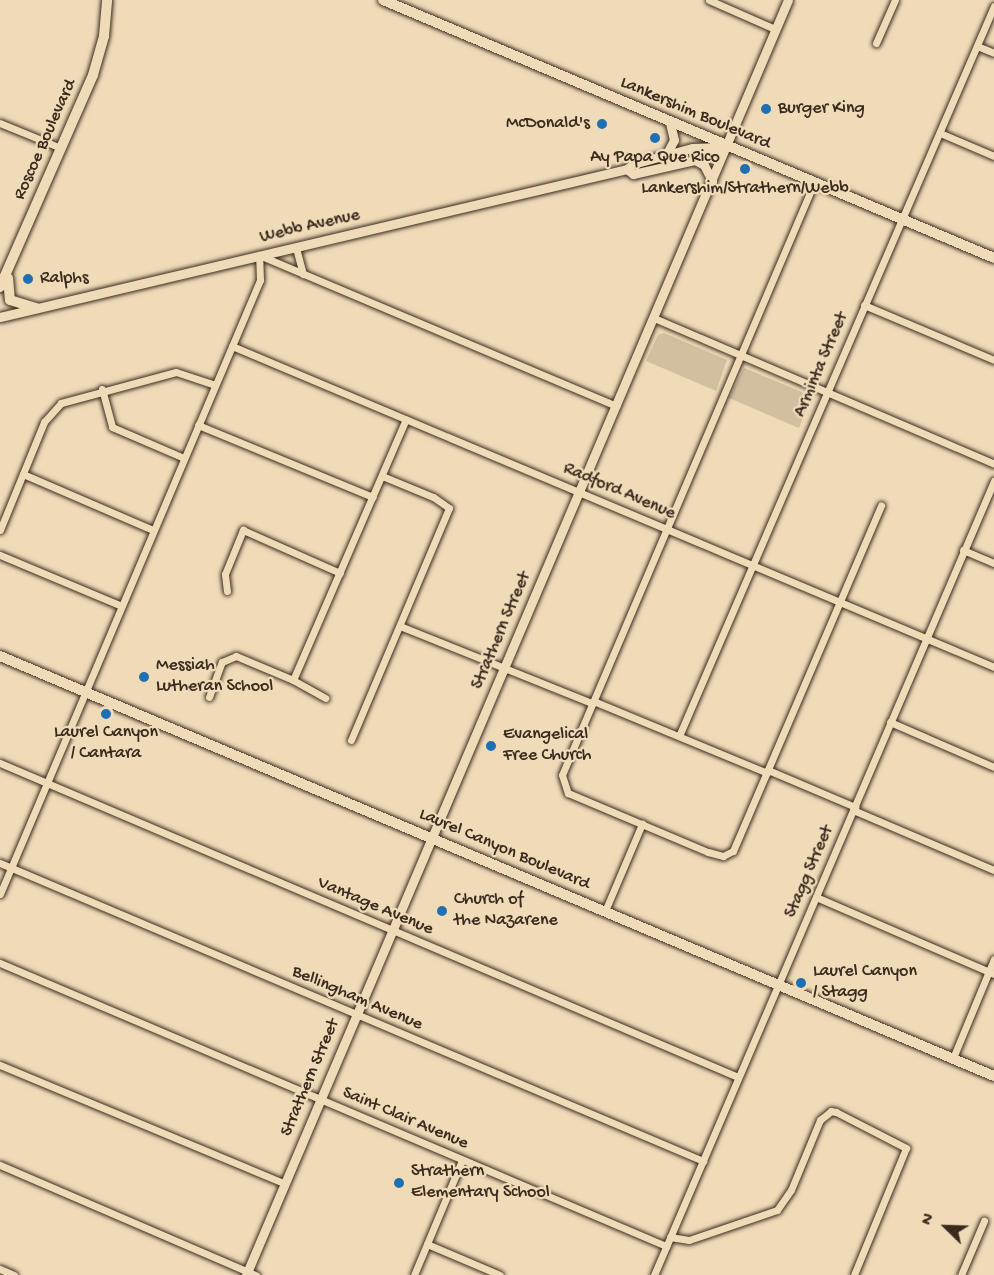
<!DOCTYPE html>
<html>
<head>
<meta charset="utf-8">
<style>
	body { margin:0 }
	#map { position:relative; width:994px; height:1275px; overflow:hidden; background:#f0dbb9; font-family:"Gochi Hand",sans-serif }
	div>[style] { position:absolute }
	.green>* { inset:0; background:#d2bfa0 }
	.roads { filter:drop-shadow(0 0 2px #3b2a1e) drop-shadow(0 0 2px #3b2a1e) }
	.street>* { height:7px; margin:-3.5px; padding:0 3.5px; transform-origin:3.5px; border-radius:3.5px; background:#f0dbb9 }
	.secondary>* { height:9px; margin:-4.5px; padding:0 4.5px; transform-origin:4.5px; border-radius:4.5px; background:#f0dbb9 }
	.primary>* { height:10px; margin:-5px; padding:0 5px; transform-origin:5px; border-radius:5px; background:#f0dbb9 }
	.dots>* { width:16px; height:16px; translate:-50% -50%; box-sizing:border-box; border:3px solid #f0dbb9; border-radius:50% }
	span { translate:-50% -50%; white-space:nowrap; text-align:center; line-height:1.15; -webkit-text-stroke:4.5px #f0dbb9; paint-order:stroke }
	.poi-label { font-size:18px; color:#3b2a1e }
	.left { translate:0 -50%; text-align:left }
	.right { translate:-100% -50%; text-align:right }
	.street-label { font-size:18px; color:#3b2a1e }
	.north { position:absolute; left:916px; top:1197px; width:60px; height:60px; -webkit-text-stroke:4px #f0dbb9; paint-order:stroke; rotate:293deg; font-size:16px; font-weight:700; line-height:24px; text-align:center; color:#3b2a1e }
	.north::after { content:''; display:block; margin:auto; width:21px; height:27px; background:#3b2a1e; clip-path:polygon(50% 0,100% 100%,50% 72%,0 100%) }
</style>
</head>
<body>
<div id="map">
	<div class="green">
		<i style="clip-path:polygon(664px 333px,727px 360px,716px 391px,646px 361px,658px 335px)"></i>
		<i style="clip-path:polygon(744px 368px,811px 396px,799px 428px,729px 398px)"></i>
	</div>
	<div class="roads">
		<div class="street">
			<i style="left:709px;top:0;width:72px;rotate:23.7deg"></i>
			<i style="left:876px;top:43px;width:47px;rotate:-66.2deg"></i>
			<i style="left:977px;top:46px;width:18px;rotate:22deg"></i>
			<i style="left:0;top:123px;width:66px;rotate:22.3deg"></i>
			<i style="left:940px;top:133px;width:59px;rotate:23.1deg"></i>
			<i style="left:814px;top:183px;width:643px;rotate:113.06deg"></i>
			<i style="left:562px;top:775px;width:19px;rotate:72deg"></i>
			<i style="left:568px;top:793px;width:152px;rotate:22.9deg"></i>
			<i style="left:708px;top:852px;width:16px;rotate:15deg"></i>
			<i style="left:723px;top:856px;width:11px;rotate:-27deg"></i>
			<i style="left:733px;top:851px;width:376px;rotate:-66.8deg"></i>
			<i style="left:296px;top:248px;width:27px;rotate:75deg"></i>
			<i style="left:259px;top:255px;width:388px;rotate:22.9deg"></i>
			<i style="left:864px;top:305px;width:141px;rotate:22.9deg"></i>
			<i style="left:654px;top:318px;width:370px;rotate:23.2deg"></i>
			<i style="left:232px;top:346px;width:827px;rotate:22.84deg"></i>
			<i style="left:102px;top:389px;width:39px;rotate:75deg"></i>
			<i style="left:112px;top:427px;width:78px;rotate:23.3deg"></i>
			<i style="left:198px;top:425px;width:189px;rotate:22.4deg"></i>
			<i style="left:23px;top:474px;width:142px;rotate:23.3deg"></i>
			<i style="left:0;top:530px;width:117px;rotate:-67.8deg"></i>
			<i style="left:44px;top:422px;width:25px;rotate:-48deg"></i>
			<i style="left:61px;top:403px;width:119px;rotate:-15.1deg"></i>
			<i style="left:176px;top:372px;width:41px;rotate:18.4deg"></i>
			<i style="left:963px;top:550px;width:34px;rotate:23deg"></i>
			<i style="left:0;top:555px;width:132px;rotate:22.7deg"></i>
			<i style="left:227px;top:591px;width:17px;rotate:-97deg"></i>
			<i style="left:225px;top:574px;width:48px;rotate:-67.8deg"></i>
			<i style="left:243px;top:530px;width:106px;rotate:23.9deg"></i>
			<i style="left:400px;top:626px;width:207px;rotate:21.9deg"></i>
			<i style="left:293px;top:680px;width:284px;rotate:-66.6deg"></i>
			<i style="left:209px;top:697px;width:37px;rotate:-70deg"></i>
			<i style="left:222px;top:662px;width:15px;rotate:-23deg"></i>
			<i style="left:236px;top:656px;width:62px;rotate:22.8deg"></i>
			<i style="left:293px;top:680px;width:37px;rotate:29deg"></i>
			<i style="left:596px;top:702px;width:185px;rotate:22.5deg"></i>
			<i style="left:890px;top:722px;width:113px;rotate:23.4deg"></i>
			<i style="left:679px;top:736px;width:795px;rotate:-66.66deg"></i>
			<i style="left:351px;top:740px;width:252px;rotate:-67.1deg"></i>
			<i style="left:449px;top:508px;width:19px;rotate:-145deg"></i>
			<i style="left:433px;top:497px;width:55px;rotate:-157.6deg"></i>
			<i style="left:0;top:763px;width:802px;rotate:23.05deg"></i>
			<i style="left:768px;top:770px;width:95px;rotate:23deg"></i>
			<i style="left:853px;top:810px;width:153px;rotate:23.1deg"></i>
			<i style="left:0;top:863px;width:764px;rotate:22.97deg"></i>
			<i style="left:0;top:894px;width:667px;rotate:-67.05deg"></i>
			<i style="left:260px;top:280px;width:25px;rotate:-92deg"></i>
			<i style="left:816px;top:897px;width:194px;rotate:23.4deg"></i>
			<i style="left:605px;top:911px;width:95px;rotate:-67deg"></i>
			<i style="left:0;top:963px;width:724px;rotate:23.02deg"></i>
			<i style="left:953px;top:1058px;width:107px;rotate:-67.5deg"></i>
			<i style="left:0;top:1065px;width:308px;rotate:22.6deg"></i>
			<i style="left:0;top:1165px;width:279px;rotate:23.3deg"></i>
			<i style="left:670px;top:1237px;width:19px;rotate:9deg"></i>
			<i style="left:689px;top:1240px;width:93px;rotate:-18.8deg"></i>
			<i style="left:777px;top:1210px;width:24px;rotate:-55deg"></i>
			<i style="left:791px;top:1190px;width:76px;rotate:-67.5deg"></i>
			<i style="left:820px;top:1120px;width:14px;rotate:-39deg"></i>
			<i style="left:831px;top:1111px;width:5px;rotate:11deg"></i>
			<i style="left:836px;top:1112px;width:79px;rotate:27.2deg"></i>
			<i style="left:906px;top:1148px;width:137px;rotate:112.3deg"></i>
			<i style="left:427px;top:1244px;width:79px;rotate:23deg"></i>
			<i style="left:0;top:1269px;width:15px;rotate:23deg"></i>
			<i style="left:414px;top:1275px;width:125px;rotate:-67.3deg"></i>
			<i style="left:654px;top:1275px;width:864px;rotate:-66.82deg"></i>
			<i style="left:961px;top:1275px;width:59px;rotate:-66.9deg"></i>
		</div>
		<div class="secondary">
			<i style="left:666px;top:155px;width:17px;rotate:-62deg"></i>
			<i style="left:674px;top:140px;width:18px;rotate:-103deg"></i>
			<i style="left:695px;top:160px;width:10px;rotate:29deg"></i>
			<i style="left:704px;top:165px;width:18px;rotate:63deg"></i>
			<i style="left:627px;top:169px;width:8px;rotate:40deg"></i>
			<i style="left:633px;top:174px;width:64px;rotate:-12.7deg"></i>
			<i style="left:695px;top:160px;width:29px;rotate:-22deg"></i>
			<i style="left:0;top:317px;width:644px;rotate:-13.28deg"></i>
			<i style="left:627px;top:169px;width:8px;rotate:-40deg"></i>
			<i style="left:633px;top:164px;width:61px;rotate:-15.2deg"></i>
			<i style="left:692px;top:148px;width:35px;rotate:-2deg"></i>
			<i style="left:246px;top:1275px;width:1385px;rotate:-66.97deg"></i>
		</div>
		<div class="primary">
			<i style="left:383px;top:0;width:663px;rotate:22.89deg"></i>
			<i style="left:8px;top:278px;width:22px;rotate:85deg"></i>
			<i style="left:10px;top:300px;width:28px;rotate:17deg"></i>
			<i style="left:0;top:287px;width:232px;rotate:-66.3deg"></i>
			<i style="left:93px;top:75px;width:41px;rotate:-74.2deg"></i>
			<i style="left:104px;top:36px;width:36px;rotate:-85deg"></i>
			<i style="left:0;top:656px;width:1079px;rotate:22.91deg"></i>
		</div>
	</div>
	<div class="dots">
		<i style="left:766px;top:109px;background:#1f6fb2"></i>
		<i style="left:602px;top:124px;background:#1f6fb2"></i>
		<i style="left:655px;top:138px;background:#1f6fb2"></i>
		<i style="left:745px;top:169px;background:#1f6fb2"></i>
		<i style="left:28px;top:279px;background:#1f6fb2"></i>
		<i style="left:144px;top:677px;background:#1f6fb2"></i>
		<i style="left:106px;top:714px;background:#1f6fb2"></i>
		<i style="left:491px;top:746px;background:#1f6fb2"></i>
		<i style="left:442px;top:911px;background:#1f6fb2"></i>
		<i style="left:801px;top:983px;background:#1f6fb2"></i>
		<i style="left:399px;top:1183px;background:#1f6fb2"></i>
	</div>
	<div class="poi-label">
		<span class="left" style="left:778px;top:109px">Burger King</span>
		<span class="right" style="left:590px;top:124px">McDonald's</span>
		<span style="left:655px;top:158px">Ay Papa Que Rico</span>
		<span style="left:745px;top:189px">Lankershim/Strathern/Webb</span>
		<span class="left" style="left:40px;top:279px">Ralphs</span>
		<span class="left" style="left:156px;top:677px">Messiah<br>Lutheran School</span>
		<span style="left:106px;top:744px">Laurel Canyon<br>/ Cantara</span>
		<span class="left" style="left:503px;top:746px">Evangelical<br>Free Church</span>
		<span class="left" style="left:454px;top:911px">Church of<br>the Nazarene</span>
		<span class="left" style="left:813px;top:983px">Laurel Canyon<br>/ Stagg</span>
		<span class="left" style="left:411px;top:1183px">Strathern<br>Elementary School</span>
	</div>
	<div class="street-label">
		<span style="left:695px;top:114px;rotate:23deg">Lankershim Boulevard</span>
		<span style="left:46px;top:140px;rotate:-66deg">Roscoe Boulevard</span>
		<span style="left:310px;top:227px;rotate:-13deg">Webb Avenue</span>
		<span style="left:822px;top:365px;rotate:-67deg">Arminta Street</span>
		<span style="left:619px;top:492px;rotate:23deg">Radford Avenue</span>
		<span style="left:502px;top:631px;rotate:-67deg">Strathern Street</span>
		<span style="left:504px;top:850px;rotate:23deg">Laurel Canyon Boulevard</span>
		<span style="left:810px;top:872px;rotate:-67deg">Stagg Street</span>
		<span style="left:375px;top:907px;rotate:23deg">Vantage Avenue</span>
		<span style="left:357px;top:999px;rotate:23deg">Bellingham Avenue</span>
		<span style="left:311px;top:1078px;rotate:-67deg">Strathern Street</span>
		<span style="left:405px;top:1119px;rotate:23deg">Saint Clair Avenue</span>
	</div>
	<div class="north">N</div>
</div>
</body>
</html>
